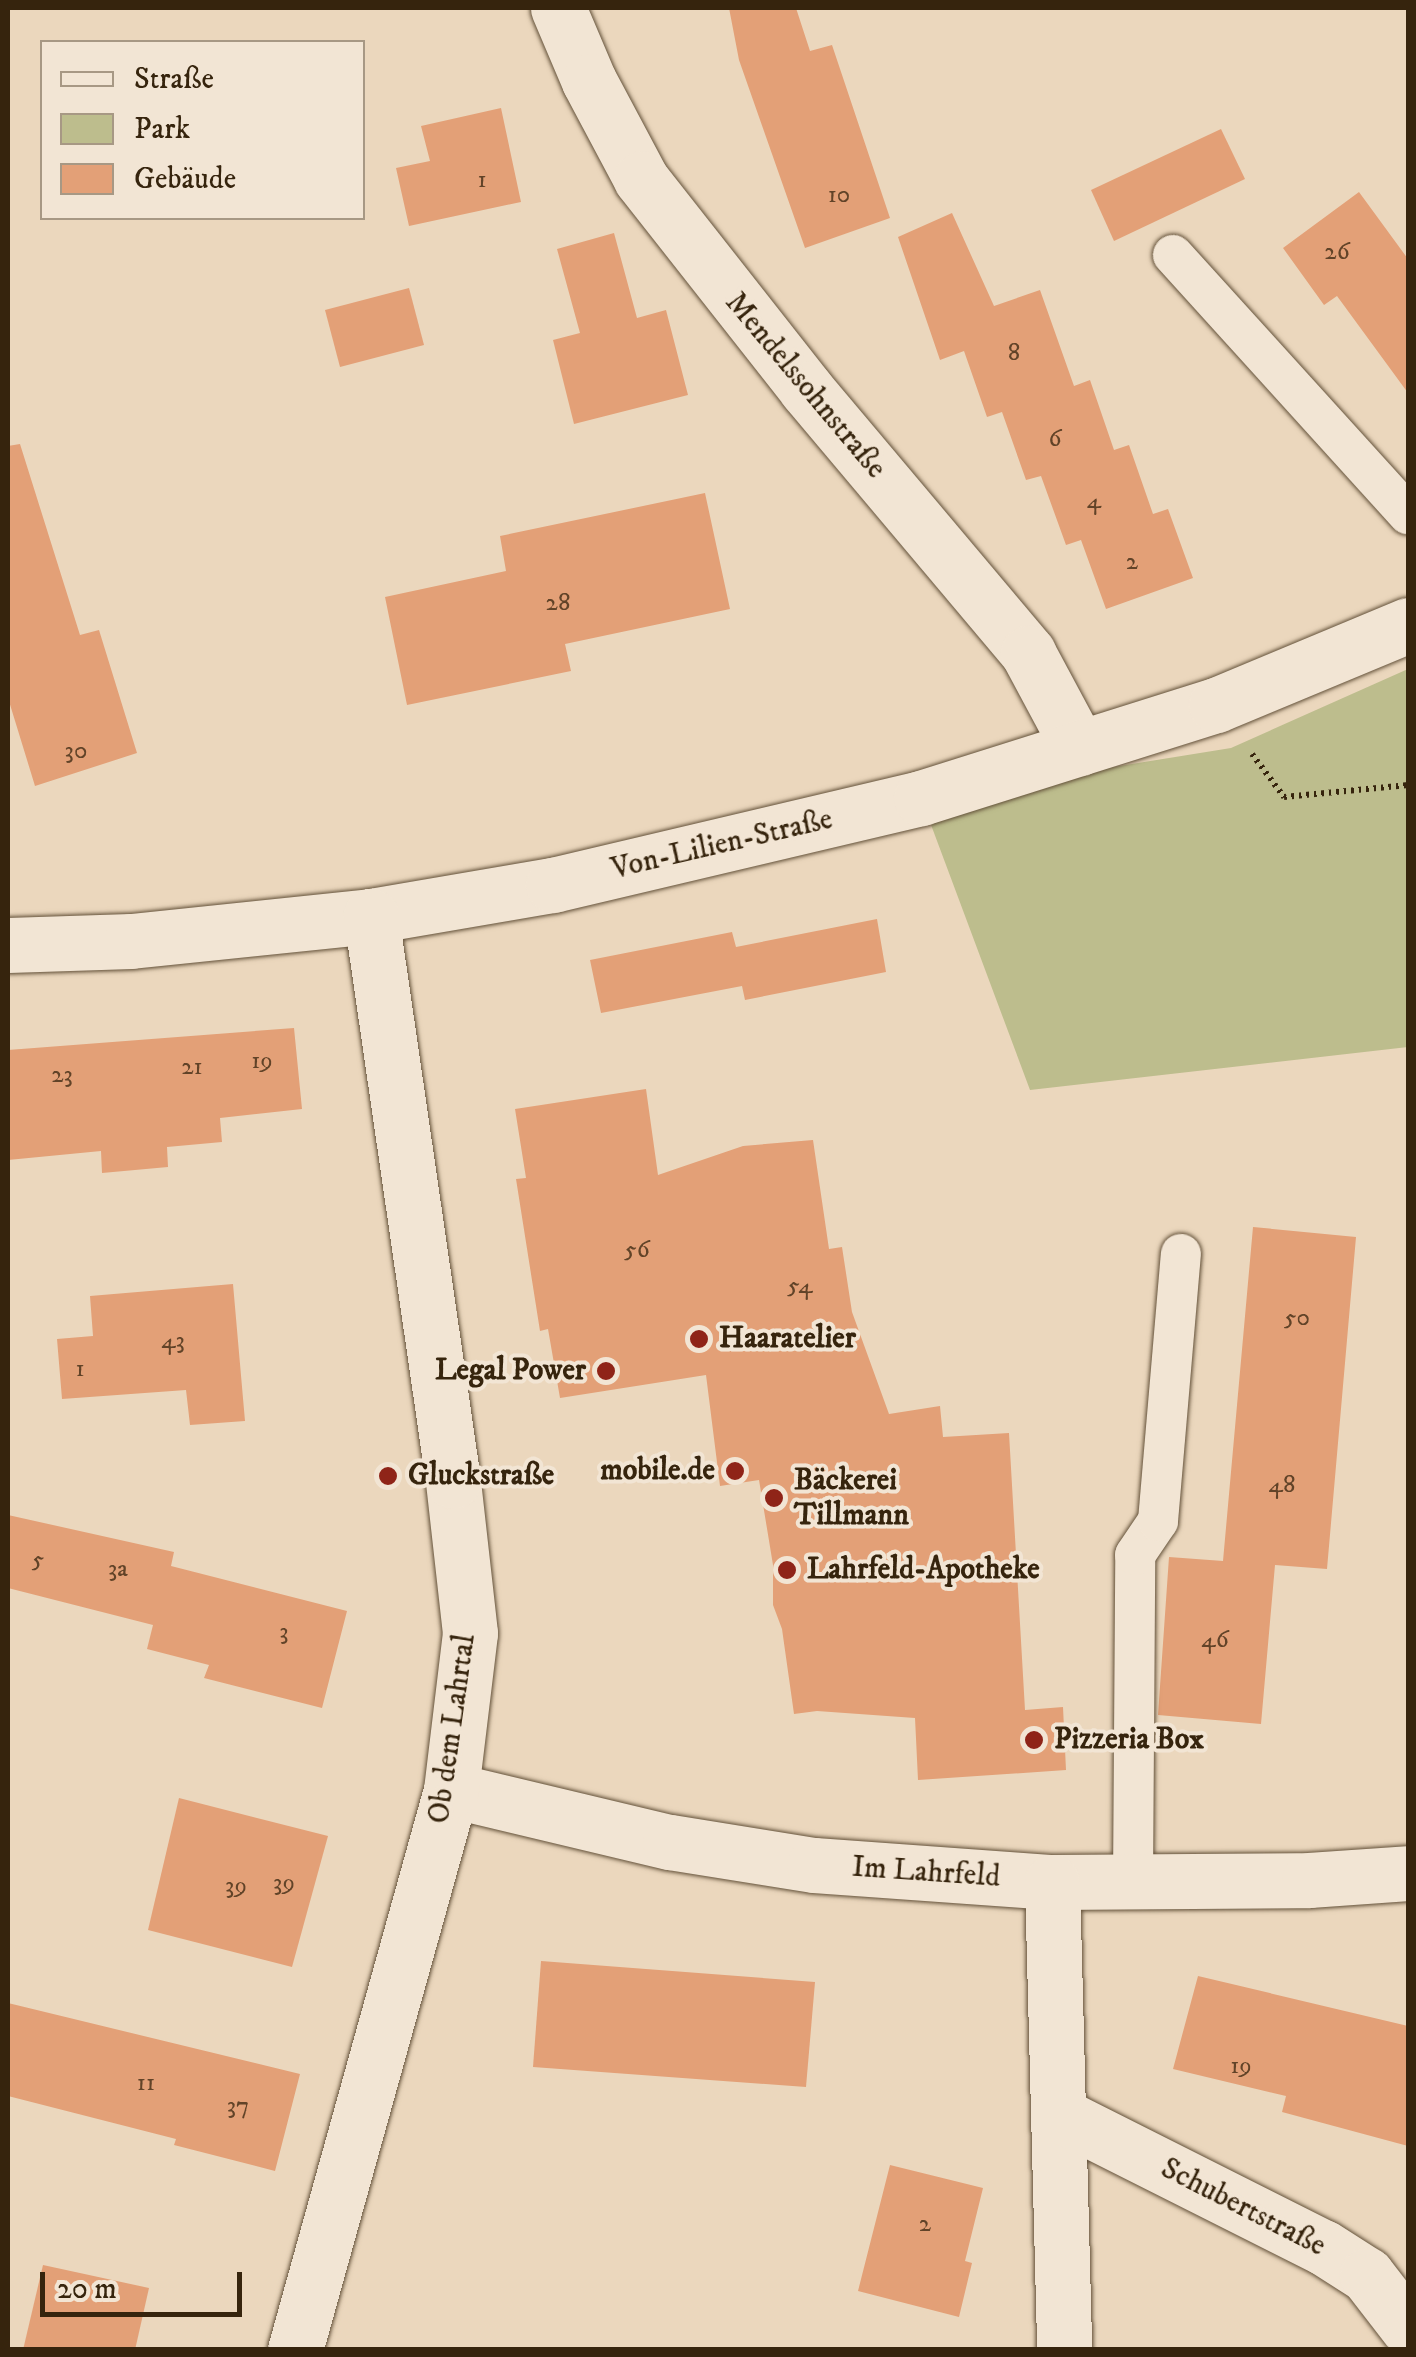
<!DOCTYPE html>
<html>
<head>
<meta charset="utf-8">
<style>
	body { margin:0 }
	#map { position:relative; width:1416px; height:2357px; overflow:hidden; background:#ebd7bd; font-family:"IM FELL DW Pica",serif }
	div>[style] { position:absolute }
	.green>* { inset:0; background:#bdbd8d }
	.building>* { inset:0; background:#e3a077 }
	.path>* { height:6px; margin-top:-3px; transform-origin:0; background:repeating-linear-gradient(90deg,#36240d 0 2.5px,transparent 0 7.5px) }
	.roads { filter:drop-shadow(0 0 2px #635139) drop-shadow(0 0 2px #635139) }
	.lane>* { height:40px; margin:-20px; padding:0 20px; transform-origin:20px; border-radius:20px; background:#f2e5d4 }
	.street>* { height:55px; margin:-27.5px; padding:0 27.5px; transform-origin:27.5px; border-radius:27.5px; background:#f2e5d4 }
	.dots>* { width:28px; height:28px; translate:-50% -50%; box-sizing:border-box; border:5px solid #f2e5d4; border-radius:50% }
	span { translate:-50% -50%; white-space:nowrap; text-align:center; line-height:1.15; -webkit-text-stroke:8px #f2e5d4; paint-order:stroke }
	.number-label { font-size:25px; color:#614328 }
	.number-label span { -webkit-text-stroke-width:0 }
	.street-label { font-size:30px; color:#36240d }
	.poi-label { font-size:30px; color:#36240d; font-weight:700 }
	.left { translate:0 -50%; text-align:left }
	.right { translate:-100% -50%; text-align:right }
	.frame { position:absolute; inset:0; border:10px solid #36240d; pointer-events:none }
	.legend { position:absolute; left:40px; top:40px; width:325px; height:180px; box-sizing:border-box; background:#f2e5d4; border:2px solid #a79884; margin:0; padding:12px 18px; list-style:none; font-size:30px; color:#36240d }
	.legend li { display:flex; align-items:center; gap:20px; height:50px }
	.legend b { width:50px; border:2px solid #a79884 }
	.scale { position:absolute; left:40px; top:2272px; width:202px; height:45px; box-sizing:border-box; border:5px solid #36240d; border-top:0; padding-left:12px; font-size:30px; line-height:35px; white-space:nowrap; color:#36240d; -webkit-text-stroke:8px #f2e5d4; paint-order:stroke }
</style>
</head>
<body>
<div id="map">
	<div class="green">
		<i style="clip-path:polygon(1408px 669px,1408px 1047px,1030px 1090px,921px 798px,1231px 748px)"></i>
	</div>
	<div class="building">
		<i style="clip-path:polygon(729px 8px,796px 8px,810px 51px,832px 45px,890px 218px,805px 248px,739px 60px)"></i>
		<i style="clip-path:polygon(501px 108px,521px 202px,409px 226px,396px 168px,430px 161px,421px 126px)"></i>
		<i style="clip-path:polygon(1221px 129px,1245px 179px,1114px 241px,1091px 190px)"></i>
		<i style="clip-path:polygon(1359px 192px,1408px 259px,1408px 393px,1337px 296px,1324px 305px,1283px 248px)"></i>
		<i style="clip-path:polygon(952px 213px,994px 306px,1040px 290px,1074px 386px,1090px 380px,1114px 450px,1129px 445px,1153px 514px,1168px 509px,1193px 578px,1106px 609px,1081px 540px,1066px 545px,1041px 476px,1026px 480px,1002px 412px,987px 417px,964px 351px,940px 360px,898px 237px)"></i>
		<i style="clip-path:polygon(614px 233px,637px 318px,666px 310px,688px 395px,574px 424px,553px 340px,580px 333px,557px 249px)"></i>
		<i style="clip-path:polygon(409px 288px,424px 345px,340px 367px,325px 310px)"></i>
		<i style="clip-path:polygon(20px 444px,80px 635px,99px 630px,137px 753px,35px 786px,8px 698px,8px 446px)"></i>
		<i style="clip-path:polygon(705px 493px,730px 609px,565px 644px,571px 671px,407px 705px,385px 597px,506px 571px,500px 536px)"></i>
		<i style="clip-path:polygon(877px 919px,886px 972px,745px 1000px,742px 986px,601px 1013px,590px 960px,732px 932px,736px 947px)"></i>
		<i style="clip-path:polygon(294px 1028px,302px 1109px,220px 1118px,222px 1142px,167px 1147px,168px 1167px,102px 1173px,101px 1151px,8px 1160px,8px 1050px)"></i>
		<i style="clip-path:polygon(646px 1089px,658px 1175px,743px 1146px,813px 1140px,829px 1249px,842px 1247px,852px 1312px,889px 1414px,940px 1406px,943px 1437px,1009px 1433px,1025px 1710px,1063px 1707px,1066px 1770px,918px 1780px,915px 1718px,817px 1711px,794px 1714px,782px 1629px,773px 1605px,773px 1565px,759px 1480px,720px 1486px,706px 1375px,560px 1398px,548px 1329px,540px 1331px,516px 1179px,526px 1178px,515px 1109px)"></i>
		<i style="clip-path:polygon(1253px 1227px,1356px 1237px,1327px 1569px,1275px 1565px,1261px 1724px,1158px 1715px,1169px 1557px,1223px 1561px)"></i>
		<i style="clip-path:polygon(233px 1284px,245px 1421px,190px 1425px,186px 1390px,62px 1399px,57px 1339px,93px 1336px,90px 1296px)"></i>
		<i style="clip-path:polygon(8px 1515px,174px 1552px,171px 1566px,347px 1611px,322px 1708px,204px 1678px,209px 1665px,147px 1649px,153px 1625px,8px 1588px)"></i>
		<i style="clip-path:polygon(179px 1798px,328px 1836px,292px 1967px,148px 1930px)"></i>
		<i style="clip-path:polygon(541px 1961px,815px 1982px,806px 2087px,533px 2067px)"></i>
		<i style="clip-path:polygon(1198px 1976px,1408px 2026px,1408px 2146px,1282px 2112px,1286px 2096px,1173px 2069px)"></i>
		<i style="clip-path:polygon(8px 2003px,300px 2074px,275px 2171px,174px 2145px,176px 2139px,8px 2096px)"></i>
		<i style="clip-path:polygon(890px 2165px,983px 2188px,965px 2261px,972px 2263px,959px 2317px,858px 2291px)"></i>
		<i style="clip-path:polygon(43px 2265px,149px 2288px,135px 2350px,23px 2350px)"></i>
	</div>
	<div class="path">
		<i style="left:1252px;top:754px;width:54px;rotate:53.3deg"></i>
		<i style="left:1284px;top:797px;width:125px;rotate:-5.5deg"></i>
	</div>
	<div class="roads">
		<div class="lane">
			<i style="left:1173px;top:255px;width:350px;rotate:47.8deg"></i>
			<i style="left:1133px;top:1882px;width:327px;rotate:-89.6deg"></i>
			<i style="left:1135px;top:1555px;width:41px;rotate:-55.9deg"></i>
			<i style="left:1158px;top:1521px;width:268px;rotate:-85.1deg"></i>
		</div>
		<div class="street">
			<i style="left:558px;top:8px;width:79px;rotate:67deg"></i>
			<i style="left:589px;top:81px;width:111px;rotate:62deg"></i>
			<i style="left:641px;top:179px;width:267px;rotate:51.8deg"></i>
			<i style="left:806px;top:389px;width:345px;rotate:49.9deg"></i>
			<i style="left:1028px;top:653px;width:108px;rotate:61.8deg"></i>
			<i style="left:8px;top:945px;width:123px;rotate:-1.9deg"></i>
			<i style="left:131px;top:941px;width:241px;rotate:-5.9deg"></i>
			<i style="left:371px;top:916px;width:185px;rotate:-9.7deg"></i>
			<i style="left:553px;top:885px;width:378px;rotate:-13.3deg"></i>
			<i style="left:921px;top:798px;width:309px;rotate:-17.5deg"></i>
			<i style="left:1216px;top:705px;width:208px;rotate:-22.6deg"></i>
			<i style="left:451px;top:1790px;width:225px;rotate:13.4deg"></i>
			<i style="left:670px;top:1842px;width:146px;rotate:9.1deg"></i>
			<i style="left:814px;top:1865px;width:239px;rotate:4.1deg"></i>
			<i style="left:1052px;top:1882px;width:257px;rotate:-0.4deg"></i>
			<i style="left:1309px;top:1880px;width:99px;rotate:-4deg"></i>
			<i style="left:1052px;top:1882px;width:468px;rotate:88.5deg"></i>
			<i style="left:1058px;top:2114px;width:297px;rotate:26.7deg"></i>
			<i style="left:1323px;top:2247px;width:52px;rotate:32.5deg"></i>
			<i style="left:1367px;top:2275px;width:67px;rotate:52.3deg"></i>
			<i style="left:295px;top:2350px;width:581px;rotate:-74.43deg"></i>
			<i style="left:451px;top:1790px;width:158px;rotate:-83.1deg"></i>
			<i style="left:470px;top:1633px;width:153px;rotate:-96.4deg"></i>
			<i style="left:453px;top:1481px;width:571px;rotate:-98.26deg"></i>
		</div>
	</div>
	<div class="dots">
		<i style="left:699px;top:1339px;background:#8f2418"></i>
		<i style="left:606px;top:1371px;background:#8f2418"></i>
		<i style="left:735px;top:1471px;background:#8f2418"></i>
		<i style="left:388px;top:1476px;background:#8f2418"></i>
		<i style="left:774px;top:1498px;background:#8f2418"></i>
		<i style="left:787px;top:1570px;background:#8f2418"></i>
		<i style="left:1034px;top:1740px;background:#8f2418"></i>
	</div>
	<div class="number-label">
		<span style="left:482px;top:180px">1</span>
		<span style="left:839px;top:195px">10</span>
		<span style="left:1337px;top:252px">26</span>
		<span style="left:1014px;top:353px">8</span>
		<span style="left:1055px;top:439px">6</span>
		<span style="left:1094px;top:501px">4</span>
		<span style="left:1132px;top:562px">2</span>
		<span style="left:558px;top:603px">28</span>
		<span style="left:76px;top:751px">30</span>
		<span style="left:262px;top:1061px">19</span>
		<span style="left:192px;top:1067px">21</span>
		<span style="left:62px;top:1075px">23</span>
		<span style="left:637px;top:1250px">56</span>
		<span style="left:800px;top:1286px">54</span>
		<span style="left:1297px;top:1318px">50</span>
		<span style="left:173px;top:1341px">43</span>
		<span style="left:80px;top:1369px">1</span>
		<span style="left:1282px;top:1485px">48</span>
		<span style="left:38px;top:1560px">5</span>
		<span style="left:118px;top:1569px">3a</span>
		<span style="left:284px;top:1632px">3</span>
		<span style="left:1215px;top:1640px">46</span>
		<span style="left:284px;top:1883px">39</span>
		<span style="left:236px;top:1886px">39</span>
		<span style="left:1241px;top:2066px">19</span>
		<span style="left:146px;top:2083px">11</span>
		<span style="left:238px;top:2106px">37</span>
		<span style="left:925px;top:2224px">2</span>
	</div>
	<div class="street-label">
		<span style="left:805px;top:386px;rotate:50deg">Mendelssohnstraße</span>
		<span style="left:722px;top:845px;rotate:-13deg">Von-Lilien-Straße</span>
		<span style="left:453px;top:1729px;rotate:-82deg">Ob dem Lahrtal</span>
		<span style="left:926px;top:1873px;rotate:4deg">Im Lahrfeld</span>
		<span style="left:1243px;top:2208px;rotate:27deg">Schubertstraße</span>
	</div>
	<div class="poi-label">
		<span class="left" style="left:719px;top:1339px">Haaratelier</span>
		<span class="right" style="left:586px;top:1371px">Legal Power</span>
		<span class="right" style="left:715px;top:1471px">mobile.de</span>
		<span class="left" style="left:408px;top:1476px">Gluckstraße</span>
		<span class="left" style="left:794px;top:1498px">Bäckerei<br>Tillmann</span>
		<span class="left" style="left:807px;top:1570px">Lahrfeld-Apotheke</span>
		<span class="left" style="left:1054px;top:1740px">Pizzeria Box</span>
	</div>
	<div class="frame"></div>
	<ul class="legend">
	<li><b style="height:12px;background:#f2e5d4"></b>Straße</li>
	<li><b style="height:28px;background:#bdbd8d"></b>Park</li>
	<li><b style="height:28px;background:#e3a077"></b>Gebäude</li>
	</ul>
	<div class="scale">20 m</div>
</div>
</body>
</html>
